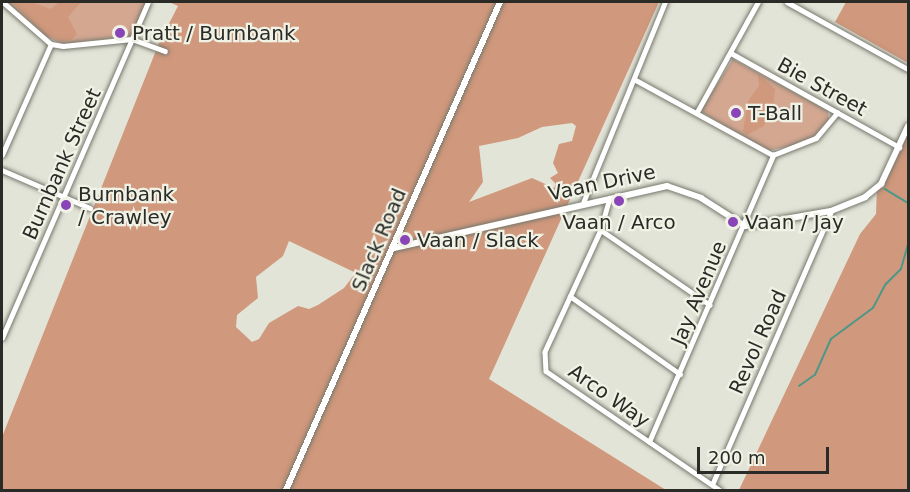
<!DOCTYPE html>
<html>
<head>
<meta charset="utf-8">
<style>
	body { margin:0 }
	#map { position:relative; width:910px; height:492px; overflow:hidden; background:#e3e4d8; font-family:"DejaVu Sans",sans-serif }
	div>[style] { position:absolute }
	.green>* { inset:0; background:#d4a791 }
	.forest>* { inset:0; background:#d0987c }
	.stream>* { height:1.5px; margin:-0.75px; padding:0 0.75px; transform-origin:0.75px; border-radius:0.75px; background:#4c9788 }
	.roads { filter:drop-shadow(0 0 2px #77786d) drop-shadow(0 0 2px #77786d) }
	.street>* { height:4.5px; margin:-2.25px; padding:0 2.25px; transform-origin:2.25px; border-radius:2.25px; background:#fff }
	.secondary>* { height:6px; margin:-3px; padding:0 3px; transform-origin:3px; border-radius:3px; background:#fff }
	.dots>* { width:16px; height:16px; translate:-50% -50%; box-sizing:border-box; border:3px solid #f0f2e5; border-radius:50% }
	span { translate:-50% -50%; white-space:nowrap; text-align:center; line-height:1.15; -webkit-text-stroke:4.5px #f0f2e5; paint-order:stroke }
	.poi-label { font-size:20px; color:#2a2a26 }
	.left { translate:0 -50%; text-align:left }
	.street-label { font-size:20px; color:#2a2a26 }
	.frame { position:absolute; inset:0; border:3px solid #2a2a26; pointer-events:none }
	.scale { position:absolute; left:697px; top:447px; width:132px; height:27px; box-sizing:border-box; border:3px solid #2a2a26; border-top:0; padding-left:8px; font-size:18px; line-height:21px; white-space:nowrap; color:#2a2a26; -webkit-text-stroke:4px #f0f2e5; paint-order:stroke }
</style>
</head>
<body>
<div id="map">
	<div class="green">
		<i style="clip-path:polygon(7px 2px,146px 2px,132px 36px,63px 44px,46px 37px)"></i>
		<i style="clip-path:polygon(733px 59px,828px 111px,829px 120px,817px 135px,803px 143px,768px 151px,703px 113px,702px 108px)"></i>
	</div>
	<div class="forest">
		<i style="clip-path:polygon(12px 2px,31px 2px,51px 9px,59px 2px,81px 2px,68px 17px,77px 34px,71px 40px,61px 41px,45px 35px)"></i>
		<i style="clip-path:polygon(evenodd,169px 2px,659px 2px,489px 379px,666px 490px,2px 490px,2px 437px,159px 43px,178px 6px,169px 2px,572px 123px,576px 126px,572px 141px,559px 144px,553px 163px,558px 173px,550px 178px,556px 184px,554px 188px,532px 178px,469px 202px,483px 182px,479px 146px,518px 138px,542px 127px,572px 123px,169px 2px,289px 241px,354px 272px,354px 275px,344px 288px,318px 305px,309px 309px,298px 306px,269px 323px,259px 339px,252px 342px,236px 327px,237px 315px,258px 298px,256px 277px,283px 256px,289px 241px)"></i>
		<i style="clip-path:polygon(846px 2px,908px 2px,908px 63px,835px 22px)"></i>
		<i style="clip-path:polygon(758px 74px,775px 89px,773px 109px,764px 126px,747px 135px,743px 131px,748px 101px,759px 86px)"></i>
		<i style="clip-path:polygon(908px 120px,908px 490px,739px 490px,860px 234px,876px 214px,877px 185px)"></i>
	</div>
	<div class="stream">
		<i style="left:885px;top:189px;width:27px;rotate:31deg"></i>
		<i style="left:799px;top:386px;width:19px;rotate:-35deg"></i>
		<i style="left:815px;top:375px;width:39px;rotate:-66deg"></i>
		<i style="left:831px;top:339px;width:52px;rotate:-36.4deg"></i>
		<i style="left:873px;top:308px;width:27px;rotate:-62deg"></i>
		<i style="left:886px;top:284px;width:21px;rotate:-45deg"></i>
		<i style="left:901px;top:269px;width:26px;rotate:-74deg"></i>
	</div>
	<div class="roads">
		<div class="street">
			<i style="left:3px;top:2px;width:64px;rotate:41.2deg"></i>
			<i style="left:51px;top:44px;width:12px;rotate:9deg"></i>
			<i style="left:63px;top:46px;width:69px;rotate:-5.8deg"></i>
			<i style="left:132px;top:39px;width:35px;rotate:20deg"></i>
			<i style="left:787px;top:2px;width:138px;rotate:29deg"></i>
			<i style="left:731px;top:53px;width:193px;rotate:29.2deg"></i>
			<i style="left:634px;top:79px;width:158px;rotate:28.7deg"></i>
			<i style="left:773px;top:155px;width:46px;rotate:-21.6deg"></i>
			<i style="left:816px;top:138px;width:33px;rotate:-50deg"></i>
			<i style="left:697px;top:112px;width:126px;rotate:-61deg"></i>
			<i style="left:2px;top:155px;width:121px;rotate:-66.2deg"></i>
			<i style="left:2px;top:170px;width:96px;rotate:23.4deg"></i>
			<i style="left:610px;top:198px;width:33px;rotate:106deg"></i>
			<i style="left:601px;top:230px;width:134px;rotate:114.7deg"></i>
			<i style="left:545px;top:352px;width:19px;rotate:87deg"></i>
			<i style="left:546px;top:371px;width:211px;rotate:34.4deg"></i>
			<i style="left:583px;top:203px;width:217px;rotate:-67.8deg"></i>
			<i style="left:601px;top:230px;width:132px;rotate:34.5deg"></i>
			<i style="left:570px;top:296px;width:135px;rotate:35.3deg"></i>
			<i style="left:2px;top:338px;width:366px;rotate:-66.5deg"></i>
			<i style="left:649px;top:442px;width:313px;rotate:-66.6deg"></i>
			<i style="left:712px;top:485px;width:299px;rotate:-66.5deg"></i>
		</div>
		<div class="secondary">
			<i style="left:394px;top:248px;width:280px;rotate:-12.8deg"></i>
			<i style="left:667px;top:186px;width:36px;rotate:19deg"></i>
			<i style="left:701px;top:198px;width:52px;rotate:32.5deg"></i>
			<i style="left:745px;top:226px;width:87px;rotate:-9.9deg"></i>
			<i style="left:831px;top:211px;width:37px;rotate:-22deg"></i>
			<i style="left:865px;top:197px;width:21px;rotate:-39deg"></i>
			<i style="left:881px;top:184px;width:64px;rotate:-65deg"></i>
			<i style="left:286px;top:490px;width:533px;rotate:-66.32deg"></i>
		</div>
	</div>
	<div class="dots">
		<i style="left:120px;top:33px;background:#8945b8"></i>
		<i style="left:736px;top:113px;background:#8945b8"></i>
		<i style="left:619px;top:201px;background:#8945b8"></i>
		<i style="left:66px;top:205px;background:#8945b8"></i>
		<i style="left:733px;top:222px;background:#8945b8"></i>
		<i style="left:405px;top:240px;background:#8945b8"></i>
	</div>
	<div class="poi-label">
		<span class="left" style="left:132px;top:33px">Pratt / Burnbank</span>
		<span class="left" style="left:748px;top:113px">T-Ball</span>
		<span class="left" style="left:78px;top:206px">Burnbank<br>/ Crawley</span>
		<span style="left:619px;top:222px">Vaan / Arco</span>
		<span class="left" style="left:745px;top:222px">Vaan / Jay</span>
		<span class="left" style="left:417px;top:240px">Vaan / Slack</span>
	</div>
	<div class="street-label">
		<span style="left:822px;top:87px;rotate:29deg">Bie Street</span>
		<span style="left:62px;top:164px;rotate:-66deg">Burnbank Street</span>
		<span style="left:602px;top:183px;rotate:-12deg">Vaan Drive</span>
		<span style="left:379px;top:240px;rotate:-67deg">Slack Road</span>
		<span style="left:699px;top:293px;rotate:-67deg">Jay Avenue</span>
		<span style="left:758px;top:342px;rotate:-66deg">Revol Road</span>
		<span style="left:609px;top:396px;rotate:35deg">Arco Way</span>
	</div>
	<div class="frame"></div>
	<div class="scale">200 m</div>
</div>
</body>
</html>
